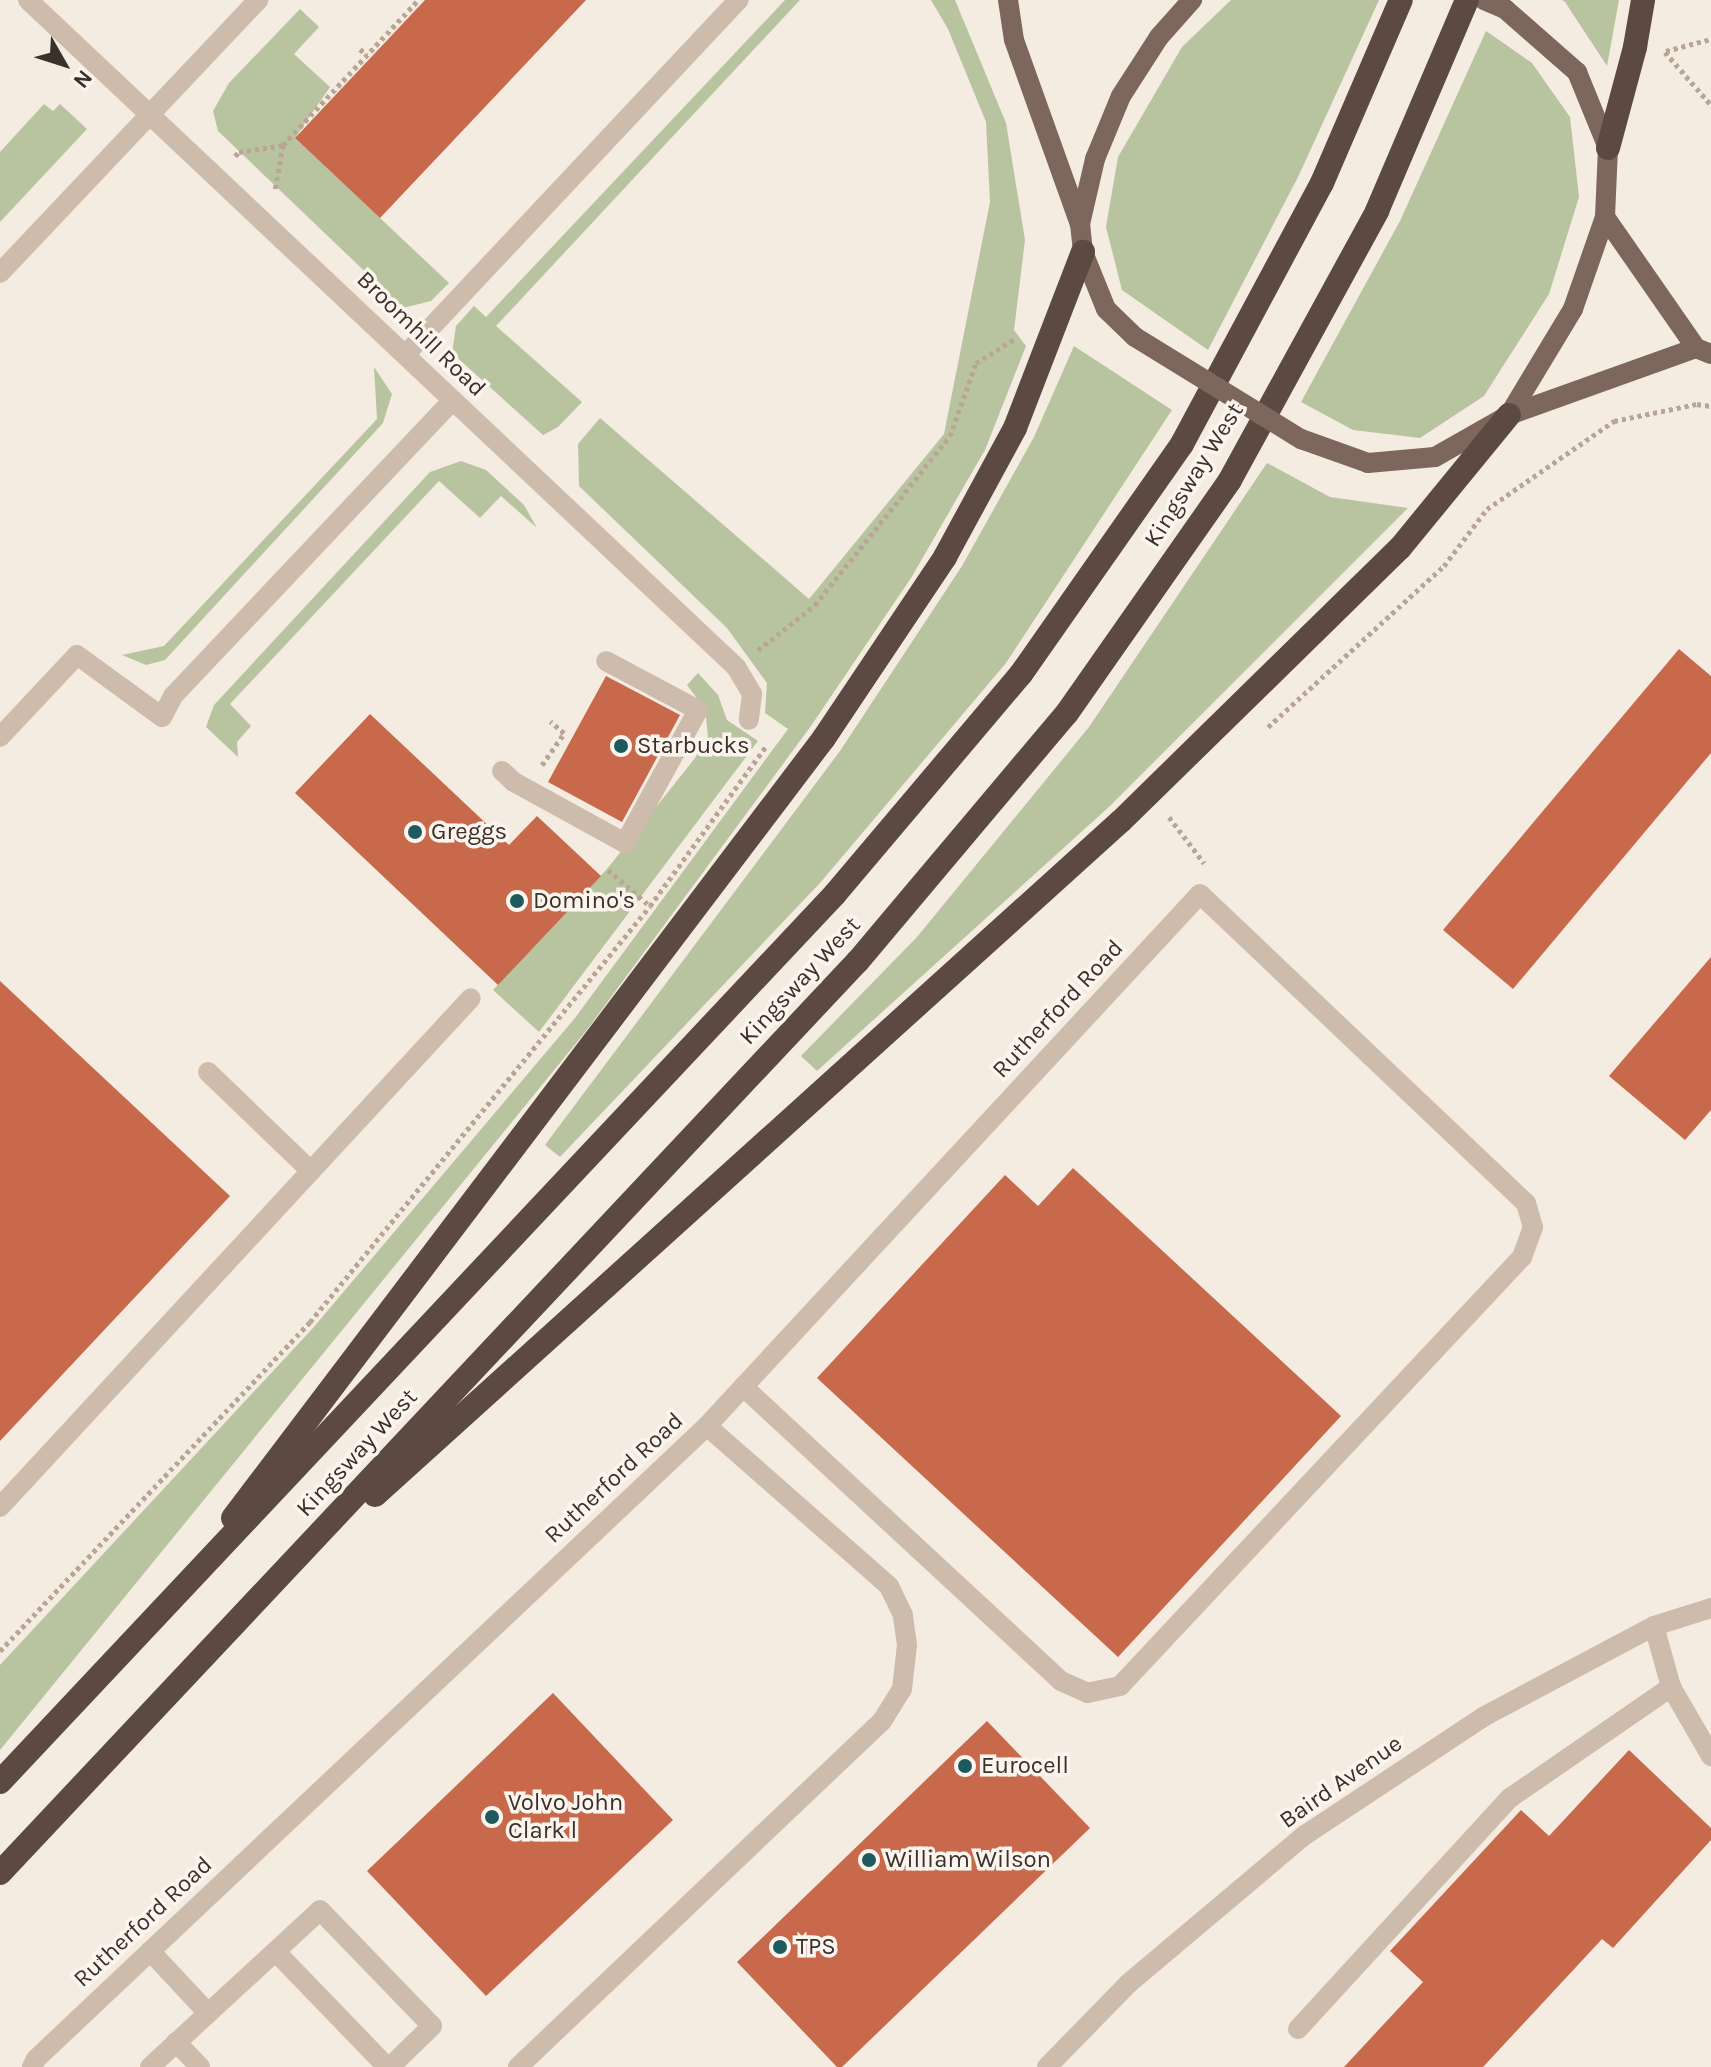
<!DOCTYPE html>
<html>
<head>
<meta charset="utf-8">
<style>
	body { margin:0 }
	#map { position:relative; width:1711px; height:2067px; overflow:hidden; background:#f4ebe1; font-family:Karla,sans-serif }
	div>[style] { position:absolute }
	.green>* { inset:0; background:#b8c4a0 }
	.building>* { inset:0; background:#c8694b }
	.path>* { height:5px; margin-top:-2.5px; transform-origin:0; background:repeating-linear-gradient(90deg,#b9a596 0 4px,transparent 0 8px) }
	.minor>* { height:20px; margin:-10px; padding:0 10px; transform-origin:10px; border-radius:10px; background:#cdbbac }
	.major>* { height:20px; margin:-10px; padding:0 10px; transform-origin:10px; border-radius:10px; background:#7d675c }
	.highway>* { height:24px; margin:-12px; padding:0 12px; transform-origin:12px; border-radius:12px; background:#5c4a42 }
	.major-bridge>* { height:20px; margin:-10px; padding:0 10px; transform-origin:10px; border-radius:10px; background:#7d675c }
	.dots>* { width:22px; height:22px; translate:-50% -50%; box-sizing:border-box; border:4px solid #fbf5ee; border-radius:50% }
	span { translate:-50% -50%; white-space:nowrap; text-align:center; line-height:1.15; -webkit-text-stroke:7px #fbf5ee; paint-order:stroke }
	.street-label { font-size:24px; color:#3b302b }
	.poi-label { font-size:24px; color:#3b302b }
	.left { translate:0 -50%; text-align:left }
	.north { position:absolute; left:24px; top:24px; width:80px; height:80px; -webkit-text-stroke:6px #fbf5ee; paint-order:stroke; rotate:129deg; font-size:22px; font-weight:700; line-height:32px; text-align:center; color:#3b302b }
	.north::after { content:''; display:block; margin:auto; width:28px; height:36px; background:#3b302b; clip-path:polygon(50% 0,100% 100%,50% 72%,0 100%) }
</style>
</head>
<body>
<div id="map">
	<div class="green">
		<i style="clip-path:polygon(785px 0,800px 0,496px 326px,582px 402px,558px 427px,543px 435px,452px 353px,456px 326px,474px 306px,486px 317px)"></i>
		<i style="clip-path:polygon(931px 0,955px 0,1006px 123px,1025px 240px,1014px 330px,1026px 346px,985px 450px,911px 578px,811px 726px,586px 1031px,0 1750px,0 1665px,313px 1328px,575px 1018px,788px 729px,765px 713px,767px 683px,727px 628px,579px 486px,578px 444px,600px 418px,809px 599px,944px 434px,990px 202px,986px 122px,948px 29px)"></i>
		<i style="clip-path:polygon(1231px 0,1379px 0,1299px 175px,1208px 350px,1122px 290px,1106px 227px,1118px 157px,1182px 47px)"></i>
		<i style="clip-path:polygon(1562px 0,1619px 0,1607px 66px,1565px 2px)"></i>
		<i style="clip-path:polygon(300px 9px,319px 27px,294px 54px,330px 87px,295px 138px,449px 283px,431px 301px,403px 308px,218px 131px,213px 111px,229px 83px)"></i>
		<i style="clip-path:polygon(1486px 31px,1532px 63px,1570px 117px,1579px 197px,1549px 294px,1484px 396px,1420px 438px,1353px 430px,1301px 402px,1400px 221px)"></i>
		<i style="clip-path:polygon(44px 104px,53px 111px,60px 104px,87px 129px,0 222px,0 152px)"></i>
		<i style="clip-path:polygon(1074px 346px,1172px 410px,1006px 663px,820px 883px,560px 1157px,545px 1145px,840px 751px,962px 566px,1034px 437px)"></i>
		<i style="clip-path:polygon(374px 367px,392px 394px,383px 423px,165px 660px,146px 665px,122px 655px,164px 646px,377px 419px)"></i>
		<i style="clip-path:polygon(461px 461px,486px 470px,524px 505px,537px 528px,501px 496px,480px 518px,439px 481px,230px 704px,251px 726px,237px 742px,238px 757px,206px 727px,214px 705px,430px 472px)"></i>
		<i style="clip-path:polygon(1267px 463px,1330px 497px,1408px 508px,1110px 806px,817px 1071px,801px 1056px,917px 937px,1089px 727px)"></i>
		<i style="clip-path:polygon(698px 673px,718px 695px,727px 720px,758px 741px,539px 1032px,493px 990px,607px 869px,695px 758px,708px 736px,705px 709px,687px 685px)"></i>
	</div>
	<div class="building">
		<i style="clip-path:polygon(425px 0,586px 0,380px 218px,295px 138px)"></i>
		<i style="clip-path:polygon(1679px 649px,1711px 676px,1711px 753px,1513px 989px,1443px 930px)"></i>
		<i style="clip-path:polygon(606px 676px,680px 715px,622px 822px,548px 782px)"></i>
		<i style="clip-path:polygon(370px 714px,509px 845px,537px 816px,601px 876px,498px 985px,295px 793px)"></i>
		<i style="clip-path:polygon(1711px 957px,1711px 1110px,1685px 1140px,1609px 1076px)"></i>
		<i style="clip-path:polygon(0 981px,230px 1196px,0 1441px)"></i>
		<i style="clip-path:polygon(1073px 1168px,1341px 1416px,1118px 1657px,817px 1378px,1005px 1175px,1038px 1206px)"></i>
		<i style="clip-path:polygon(553px 1693px,673px 1820px,486px 1996px,367px 1871px)"></i>
		<i style="clip-path:polygon(987px 1721px,1090px 1828px,842px 2067px,837px 2067px,737px 1962px)"></i>
		<i style="clip-path:polygon(1629px 1750px,1711px 1828px,1711px 1840px,1613px 1948px,1602px 1939px,1483px 2067px,1344px 2067px,1423px 1982px,1390px 1951px,1521px 1810px,1549px 1836px)"></i>
	</div>
	<div class="path">
		<i style="left:360px;top:49px;width:9px;rotate:41deg"></i>
		<i style="left:1666px;top:51px;width:47px;rotate:-14.9deg"></i>
		<i style="left:1665px;top:52px;width:70px;rotate:49deg"></i>
		<i style="left:283px;top:145px;width:198px;rotate:-47deg"></i>
		<i style="left:235px;top:156px;width:6px;rotate:-45deg"></i>
		<i style="left:239px;top:152px;width:45px;rotate:-9deg"></i>
		<i style="left:283px;top:145px;width:47px;rotate:99.9deg"></i>
		<i style="left:758px;top:650px;width:73px;rotate:-38.3deg"></i>
		<i style="left:815px;top:605px;width:216px;rotate:-51.4deg"></i>
		<i style="left:950px;top:436px;width:77px;rotate:-70.4deg"></i>
		<i style="left:976px;top:363px;width:47px;rotate:-32deg"></i>
		<i style="left:1268px;top:727px;width:239px;rotate:-42.5deg"></i>
		<i style="left:1444px;top:566px;width:71px;rotate:-53deg"></i>
		<i style="left:1487px;top:509px;width:155px;rotate:-34.7deg"></i>
		<i style="left:1614px;top:421px;width:85px;rotate:-11.6deg"></i>
		<i style="left:1697px;top:404px;width:14px;rotate:8deg"></i>
		<i style="left:542px;top:765px;width:39px;rotate:-55deg"></i>
		<i style="left:564px;top:733px;width:18px;rotate:-139deg"></i>
		<i style="left:1169px;top:817px;width:58px;rotate:52.7deg"></i>
		<i style="left:608px;top:870px;width:55px;rotate:40.6deg"></i>
		<i style="left:0;top:1651px;width:452px;rotate:-46.7deg"></i>
		<i style="left:310px;top:1322px;width:537px;rotate:-50.74deg"></i>
		<i style="left:650px;top:906px;width:199px;rotate:-54deg"></i>
	</div>
	<div class="minor">
		<i style="left:28px;top:0;width:973px;rotate:43.29deg"></i>
		<i style="left:736px;top:667px;width:31px;rotate:59deg"></i>
		<i style="left:752px;top:694px;width:26px;rotate:97deg"></i>
		<i style="left:0;top:273px;width:376px;rotate:-46.6deg"></i>
		<i style="left:406px;top:354px;width:486px;rotate:-46.8deg"></i>
		<i style="left:0;top:737px;width:112px;rotate:-46.8deg"></i>
		<i style="left:77px;top:655px;width:105px;rotate:36.1deg"></i>
		<i style="left:162px;top:717px;width:24px;rotate:-62deg"></i>
		<i style="left:173px;top:696px;width:407px;rotate:-46.6deg"></i>
		<i style="left:502px;top:771px;width:16px;rotate:43deg"></i>
		<i style="left:514px;top:782px;width:127px;rotate:28.8deg"></i>
		<i style="left:625px;top:843px;width:152px;rotate:-61.2deg"></i>
		<i style="left:698px;top:710px;width:104px;rotate:-152deg"></i>
		<i style="left:208px;top:1072px;width:143px;rotate:43.9deg"></i>
		<i style="left:0;top:1507px;width:693px;rotate:-47.22deg"></i>
		<i style="left:1654px;top:1626px;width:63px;rotate:74.4deg"></i>
		<i style="left:1671px;top:1687px;width:80px;rotate:59.9deg"></i>
		<i style="left:150px;top:1951px;width:85px;rotate:46.9deg"></i>
		<i style="left:276px;top:1952px;width:160px;rotate:46deg"></i>
		<i style="left:1298px;top:2029px;width:314px;rotate:-47.5deg"></i>
		<i style="left:1510px;top:1798px;width:196px;rotate:-34.6deg"></i>
		<i style="left:176px;top:2042px;width:35px;rotate:46deg"></i>
		<i style="left:32px;top:2067px;width:9px;rotate:-63deg"></i>
		<i style="left:36px;top:2059px;width:922px;rotate:-43.33deg"></i>
		<i style="left:707px;top:1426px;width:53px;rotate:-47.3deg"></i>
		<i style="left:743px;top:1387px;width:672px;rotate:-47.17deg"></i>
		<i style="left:1200px;top:894px;width:449px;rotate:43.5deg"></i>
		<i style="left:1526px;top:1203px;width:25px;rotate:74deg"></i>
		<i style="left:1533px;top:1227px;width:32px;rotate:110deg"></i>
		<i style="left:1522px;top:1257px;width:588px;rotate:133.14deg"></i>
		<i style="left:1120px;top:1686px;width:33px;rotate:168deg"></i>
		<i style="left:1088px;top:1693px;width:30px;rotate:-156deg"></i>
		<i style="left:1061px;top:1681px;width:433px;rotate:-137.2deg"></i>
		<i style="left:150px;top:2067px;width:231px;rotate:-42.7deg"></i>
		<i style="left:320px;top:1910px;width:161px;rotate:46deg"></i>
		<i style="left:432px;top:2026px;width:59px;rotate:135.7deg"></i>
		<i style="left:518px;top:2067px;width:502px;rotate:-43.55deg"></i>
		<i style="left:882px;top:1721px;width:38px;rotate:-58deg"></i>
		<i style="left:902px;top:1689px;width:44px;rotate:-83.5deg"></i>
		<i style="left:907px;top:1645px;width:30px;rotate:-98deg"></i>
		<i style="left:903px;top:1615px;width:32px;rotate:-116deg"></i>
		<i style="left:889px;top:1586px;width:242px;rotate:-138.7deg"></i>
		<i style="left:1047px;top:2067px;width:117px;rotate:-45.7deg"></i>
		<i style="left:1129px;top:1983px;width:230px;rotate:-40.1deg"></i>
		<i style="left:1305px;top:1835px;width:214px;rotate:-33.5deg"></i>
		<i style="left:1483px;top:1717px;width:194px;rotate:-28deg"></i>
		<i style="left:1654px;top:1626px;width:60px;rotate:-17.5deg"></i>
	</div>
	<div class="major">
		<i style="left:1008px;top:0;width:40px;rotate:81.5deg"></i>
		<i style="left:1014px;top:40px;width:195px;rotate:70.3deg"></i>
		<i style="left:1484px;top:0;width:23px;rotate:23deg"></i>
		<i style="left:1505px;top:9px;width:96px;rotate:41.2deg"></i>
		<i style="left:1577px;top:72px;width:82px;rotate:67.8deg"></i>
		<i style="left:1608px;top:148px;width:69px;rotate:92.5deg"></i>
		<i style="left:1605px;top:217px;width:97px;rotate:109.2deg"></i>
		<i style="left:1573px;top:309px;width:124px;rotate:121.1deg"></i>
		<i style="left:1605px;top:217px;width:160px;rotate:55.2deg"></i>
		<i style="left:1696px;top:348px;width:16px;rotate:22deg"></i>
		<i style="left:1135px;top:337px;width:40px;rotate:-136deg"></i>
		<i style="left:1106px;top:309px;width:61px;rotate:-112deg"></i>
		<i style="left:1083px;top:252px;width:28px;rotate:-96deg"></i>
		<i style="left:1080px;top:224px;width:67px;rotate:-77deg"></i>
		<i style="left:1095px;top:159px;width:68px;rotate:-67.6deg"></i>
		<i style="left:1121px;top:96px;width:70px;rotate:-57.2deg"></i>
		<i style="left:1159px;top:37px;width:50px;rotate:-48.3deg"></i>
		<i style="left:1368px;top:463px;width:67px;rotate:-5.1deg"></i>
		<i style="left:1435px;top:457px;width:85px;rotate:-29.6deg"></i>
		<i style="left:1509px;top:415px;width:199px;rotate:-19.7deg"></i>
	</div>
	<div class="highway">
		<i style="left:1608px;top:148px;width:105px;rotate:-75deg"></i>
		<i style="left:1635px;top:47px;width:48px;rotate:-80.3deg"></i>
		<i style="left:375px;top:1495px;width:1005px;rotate:-42.1deg"></i>
		<i style="left:1121px;top:821px;width:390px;rotate:-44.4deg"></i>
		<i style="left:1400px;top:548px;width:172px;rotate:-50.7deg"></i>
		<i style="left:233px;top:1518px;width:979px;rotate:-52.85deg"></i>
		<i style="left:824px;top:738px;width:218px;rotate:-56.2deg"></i>
		<i style="left:945px;top:557px;width:147px;rotate:-61.5deg"></i>
		<i style="left:1015px;top:428px;width:189px;rotate:-68.9deg"></i>
		<i style="left:0;top:1782px;width:1219px;rotate:-46.76deg"></i>
		<i style="left:835px;top:894px;width:288px;rotate:-49.8deg"></i>
		<i style="left:1021px;top:674px;width:281px;rotate:-55deg"></i>
		<i style="left:1182px;top:444px;width:296px;rotate:-61.8deg"></i>
		<i style="left:1322px;top:183px;width:199px;rotate:-66.7deg"></i>
		<i style="left:0;top:1873px;width:1252px;rotate:-46.75deg"></i>
		<i style="left:858px;top:961px;width:324px;rotate:-49.9deg"></i>
		<i style="left:1067px;top:713px;width:284px;rotate:-55deg"></i>
		<i style="left:1230px;top:480px;width:307px;rotate:-61.3deg"></i>
		<i style="left:1377px;top:211px;width:229px;rotate:-66.9deg"></i>
	</div>
	<div class="major-bridge">
		<i style="left:1135px;top:337px;width:195px;rotate:31.6deg"></i>
		<i style="left:1301px;top:439px;width:71px;rotate:19.7deg"></i>
	</div>
	<div class="dots">
		<i style="left:621px;top:746px;background:#1f5a5e"></i>
		<i style="left:415px;top:832px;background:#1f5a5e"></i>
		<i style="left:517px;top:901px;background:#1f5a5e"></i>
		<i style="left:965px;top:1766px;background:#1f5a5e"></i>
		<i style="left:492px;top:1817px;background:#1f5a5e"></i>
		<i style="left:869px;top:1860px;background:#1f5a5e"></i>
		<i style="left:780px;top:1947px;background:#1f5a5e"></i>
	</div>
	<div class="street-label">
		<span style="left:421px;top:334px;rotate:44deg">Broomhill Road</span>
		<span style="left:1194px;top:475px;rotate:-58deg">Kingsway West</span>
		<span style="left:800px;top:981px;rotate:-47deg">Kingsway West</span>
		<span style="left:1058px;top:1009px;rotate:-47deg">Rutherford Road</span>
		<span style="left:357px;top:1453px;rotate:-47deg">Kingsway West</span>
		<span style="left:614px;top:1478px;rotate:-43deg">Rutherford Road</span>
		<span style="left:1341px;top:1782px;rotate:-35deg">Baird Avenue</span>
		<span style="left:143px;top:1922px;rotate:-43deg">Rutherford Road</span>
	</div>
	<div class="poi-label">
		<span class="left" style="left:637px;top:746px">Starbucks</span>
		<span class="left" style="left:431px;top:832px">Greggs</span>
		<span class="left" style="left:533px;top:901px">Domino's</span>
		<span class="left" style="left:981px;top:1766px">Eurocell</span>
		<span class="left" style="left:508px;top:1817px">Volvo John<br>Clark l</span>
		<span class="left" style="left:885px;top:1860px">William Wilson</span>
		<span class="left" style="left:796px;top:1947px">TPS</span>
	</div>
	<div class="north">N</div>
</div>
</body>
</html>
